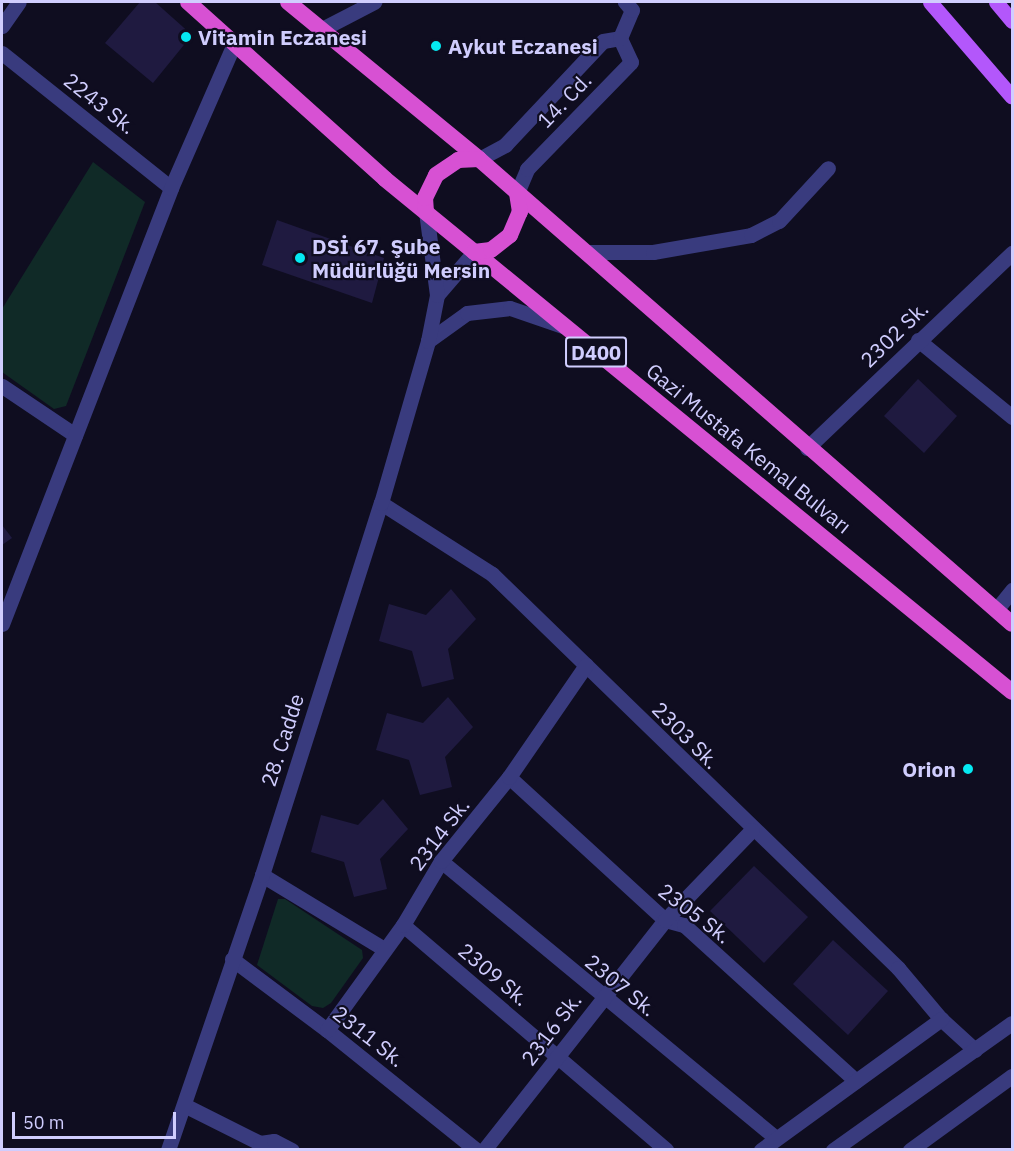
<!DOCTYPE html>
<html>
<head>
<meta charset="utf-8">
<style>
	body { margin:0 }
	#map { position:relative; width:1014px; height:1151px; overflow:hidden; background:#0f0d20; font-family:"IBM Plex Sans",sans-serif }
	div>[style] { position:absolute }
	.green>* { inset:0; background:#102a27 }
	.building>* { inset:0; background:#1f1a40 }
	.minor>* { height:15px; margin:-7.5px; padding:0 7.5px; transform-origin:7.5px; border-radius:7.5px; background:#393b7e }
	.tertiary>* { height:15px; margin:-7.5px; padding:0 7.5px; transform-origin:7.5px; border-radius:7.5px; background:#393b7e }
	.primary>* { height:15px; margin:-7.5px; padding:0 7.5px; transform-origin:7.5px; border-radius:7.5px; background:#b357fb }
	.trunk>* { height:16px; margin:-8px; padding:0 8px; transform-origin:8px; border-radius:8px; background:#d751d3 }
	.dots>* { width:16px; height:16px; translate:-50% -50%; box-sizing:border-box; border:3px solid #0f0d20; border-radius:50% }
	span { translate:-50% -50%; white-space:nowrap; text-align:center; line-height:1.15; -webkit-text-stroke:4.5px #0f0d20; paint-order:stroke }
	.shield-label span { padding:2px 4px; background:#0f0d20; border:2px solid; border-radius:4px; -webkit-text-stroke-width:0 }
	.shield-label { font-size:20px; color:#d0cdfe; font-weight:700 }
	.poi-label { font-size:21px; color:#d0cdfe; font-weight:700 }
	.left { translate:0 -50%; text-align:left }
	.right { translate:-100% -50%; text-align:right }
	.street-label { font-size:21px; color:#d0cdfe }
	.frame { position:absolute; inset:0; border:3px solid #d0cdfe; pointer-events:none }
	.scale { position:absolute; left:12px; top:1112px; width:164px; height:27px; box-sizing:border-box; border:3px solid #d0cdfe; border-top:0; padding-left:8px; font-size:18px; line-height:21px; white-space:nowrap; color:#d0cdfe; -webkit-text-stroke:4px #0f0d20; paint-order:stroke }
</style>
</head>
<body>
<div id="map">
	<div class="green">
		<i style="clip-path:polygon(93px 162px,145px 202px,66px 406px,54px 409px,2px 372px,2px 309px)"></i>
		<i style="clip-path:polygon(278px 899px,285px 899px,362px 950px,363px 958px,331px 1003px,323px 1008px,312px 1006px,257px 965px)"></i>
	</div>
	<div class="building">
		<i style="clip-path:polygon(140px 2px,155px 2px,192px 35px,153px 83px,105px 43px)"></i>
		<i style="clip-path:polygon(277px 220px,384px 258px,372px 303px,262px 265px)"></i>
		<i style="clip-path:polygon(918px 379px,957px 416px,924px 453px,884px 416px)"></i>
		<i style="clip-path:polygon(2px 525px,12px 538px,2px 545px)"></i>
		<i style="clip-path:polygon(451px 589px,476px 619px,448px 649px,454px 679px,422px 687px,412px 651px,379px 641px,389px 604px,426px 615px)"></i>
		<i style="clip-path:polygon(448px 697px,473px 727px,445px 757px,452px 787px,420px 795px,409px 760px,376px 750px,387px 713px,423px 723px)"></i>
		<i style="clip-path:polygon(383px 799px,408px 829px,380px 859px,387px 889px,354px 897px,344px 862px,311px 852px,321px 815px,358px 825px)"></i>
		<i style="clip-path:polygon(754px 866px,808px 917px,764px 963px,710px 911px)"></i>
		<i style="clip-path:polygon(833px 940px,888px 991px,848px 1035px,793px 984px)"></i>
	</div>
	<div class="minor">
		<i style="left:2px;top:26px;width:29px;rotate:-55deg"></i>
		<i style="left:322px;top:29px;width:59px;rotate:-27.4deg"></i>
		<i style="left:2px;top:53px;width:216px;rotate:38.6deg"></i>
		<i style="left:479px;top:159px;width:30px;rotate:-28deg"></i>
		<i style="left:505px;top:145px;width:143px;rotate:-46.7deg"></i>
		<i style="left:603px;top:41px;width:17px;rotate:-10deg"></i>
		<i style="left:517px;top:193px;width:26px;rotate:-67deg"></i>
		<i style="left:527px;top:169px;width:149px;rotate:-45.8deg"></i>
		<i style="left:631px;top:62px;width:26px;rotate:-115deg"></i>
		<i style="left:620px;top:38px;width:30px;rotate:-67deg"></i>
		<i style="left:632px;top:10px;width:11px;rotate:-131deg"></i>
		<i style="left:586px;top:252px;width:67px"></i>
		<i style="left:653px;top:252px;width:99px;rotate:-9.8deg"></i>
		<i style="left:751px;top:235px;width:31px;rotate:-27deg"></i>
		<i style="left:779px;top:221px;width:72px;rotate:-47.2deg"></i>
		<i style="left:918px;top:340px;width:122px;rotate:39.3deg"></i>
		<i style="left:2px;top:386px;width:88px;rotate:33.9deg"></i>
		<i style="left:807px;top:448px;width:283px;rotate:-43.6deg"></i>
		<i style="left:381px;top:503px;width:132px;rotate:32.6deg"></i>
		<i style="left:492px;top:574px;width:566px;rotate:44.14deg"></i>
		<i style="left:898px;top:968px;width:67px;rotate:49.9deg"></i>
		<i style="left:941px;top:1019px;width:46px;rotate:42.4deg"></i>
		<i style="left:996px;top:610px;width:26px;rotate:-51deg"></i>
		<i style="left:2px;top:624px;width:468px;rotate:-68.8deg"></i>
		<i style="left:171px;top:188px;width:157px;rotate:-66.4deg"></i>
		<i style="left:509px;top:777px;width:212px;rotate:42.5deg"></i>
		<i style="left:665px;top:920px;width:20px;rotate:15deg"></i>
		<i style="left:684px;top:925px;width:232px;rotate:42.2deg"></i>
		<i style="left:441px;top:861px;width:435px;rotate:39.6deg"></i>
		<i style="left:262px;top:875px;width:143px;rotate:31.2deg"></i>
		<i style="left:403px;top:925px;width:346px;rotate:40.5deg"></i>
		<i style="left:232px;top:959px;width:119px;rotate:36.8deg"></i>
		<i style="left:327px;top:1030px;width:191px;rotate:38.8deg"></i>
		<i style="left:327px;top:1030px;width:130px;rotate:-54.1deg"></i>
		<i style="left:403px;top:925px;width:74px;rotate:-59.3deg"></i>
		<i style="left:441px;top:861px;width:108px;rotate:-51deg"></i>
		<i style="left:509px;top:777px;width:136px;rotate:-55.5deg"></i>
		<i style="left:184px;top:1105px;width:85px;rotate:26.6deg"></i>
		<i style="left:260px;top:1143px;width:14px;rotate:-8deg"></i>
		<i style="left:274px;top:1141px;width:20px;rotate:27deg"></i>
		<i style="left:484px;top:1150px;width:293px;rotate:-51.8deg"></i>
		<i style="left:665px;top:920px;width:125px;rotate:-46deg"></i>
		<i style="left:761px;top:1150px;width:223px;rotate:-36deg"></i>
	</div>
	<div class="tertiary">
		<i style="left:437px;top:295px;width:57px;rotate:-49.3deg"></i>
		<i style="left:428px;top:341px;width:48px;rotate:-35.7deg"></i>
		<i style="left:467px;top:313px;width:43px;rotate:-6.6deg"></i>
		<i style="left:510px;top:308px;width:56px;rotate:18.8deg"></i>
		<i style="left:168px;top:1150px;width:291px;rotate:-71.1deg"></i>
		<i style="left:262px;top:875px;width:391px;rotate:-72.3deg"></i>
		<i style="left:381px;top:503px;width:169px;rotate:-73.8deg"></i>
		<i style="left:428px;top:341px;width:47px;rotate:-78.9deg"></i>
		<i style="left:437px;top:295px;width:84px;rotate:-97.5deg"></i>
		<i style="left:833px;top:1150px;width:219px;rotate:-35.4deg"></i>
		<i style="left:910px;top:1150px;width:126px;rotate:-36deg"></i>
	</div>
	<div class="primary">
		<i style="left:930px;top:2px;width:125px;rotate:49.2deg"></i>
		<i style="left:996px;top:2px;width:25px;rotate:50deg"></i>
	</div>
	<div class="trunk">
		<i style="left:188px;top:2px;width:265px;rotate:41.9deg"></i>
		<i style="left:385px;top:179px;width:810px;rotate:39.29deg"></i>
		<i style="left:288px;top:2px;width:247px;rotate:39.4deg"></i>
		<i style="left:479px;top:159px;width:707px;rotate:41.1deg"></i>
		<i style="left:426px;top:212px;width:14px;rotate:-94deg"></i>
		<i style="left:425px;top:198px;width:25px;rotate:-64deg"></i>
		<i style="left:436px;top:175px;width:27px;rotate:-34deg"></i>
		<i style="left:458px;top:160px;width:21px;rotate:-3deg"></i>
		<i style="left:474px;top:252px;width:17px;rotate:-7deg"></i>
		<i style="left:491px;top:250px;width:24px;rotate:-38deg"></i>
		<i style="left:510px;top:235px;width:25px;rotate:-67deg"></i>
		<i style="left:520px;top:212px;width:19px;rotate:-99deg"></i>
	</div>
	<div class="dots">
		<i style="left:186px;top:37px;background:#05e9f2"></i>
		<i style="left:436px;top:46px;background:#05e9f2"></i>
		<i style="left:300px;top:258px;background:#05e9f2"></i>
		<i style="left:968px;top:769px;background:#05e9f2"></i>
	</div>
	<div class="shield-label">
		<span style="left:596px;top:352px">D400</span>
	</div>
	<div class="poi-label">
		<span class="left" style="left:198px;top:37px">Vitamin Eczanesi</span>
		<span class="left" style="left:448px;top:46px">Aykut Eczanesi</span>
		<span class="left" style="left:312px;top:258px">DSİ 67. Şube<br>Müdürlüğü Mersin</span>
		<span class="right" style="left:956px;top:769px">Orion</span>
	</div>
	<div class="street-label">
		<span style="left:564px;top:100px;rotate:-46deg">14. Cd.</span>
		<span style="left:100px;top:103px;rotate:38deg">2243 Sk.</span>
		<span style="left:894px;top:334px;rotate:-44deg">2302 Sk.</span>
		<span style="left:749px;top:448px;rotate:39deg">Gazi Mustafa Kemal Bulvarı</span>
		<span style="left:686px;top:735px;rotate:45deg">2303 Sk.</span>
		<span style="left:282px;top:740px;rotate:-72deg">28. Cadde</span>
		<span style="left:439px;top:834px;rotate:-53deg">2314 Sk.</span>
		<span style="left:695px;top:913px;rotate:37deg">2305 Sk.</span>
		<span style="left:494px;top:974px;rotate:40deg">2309 Sk.</span>
		<span style="left:621px;top:985px;rotate:39deg">2307 Sk.</span>
		<span style="left:551px;top:1029px;rotate:-53deg">2316 Sk.</span>
		<span style="left:369px;top:1036px;rotate:38deg">2311 Sk.</span>
	</div>
	<div class="frame"></div>
	<div class="scale">50 m</div>
</div>
</body>
</html>
